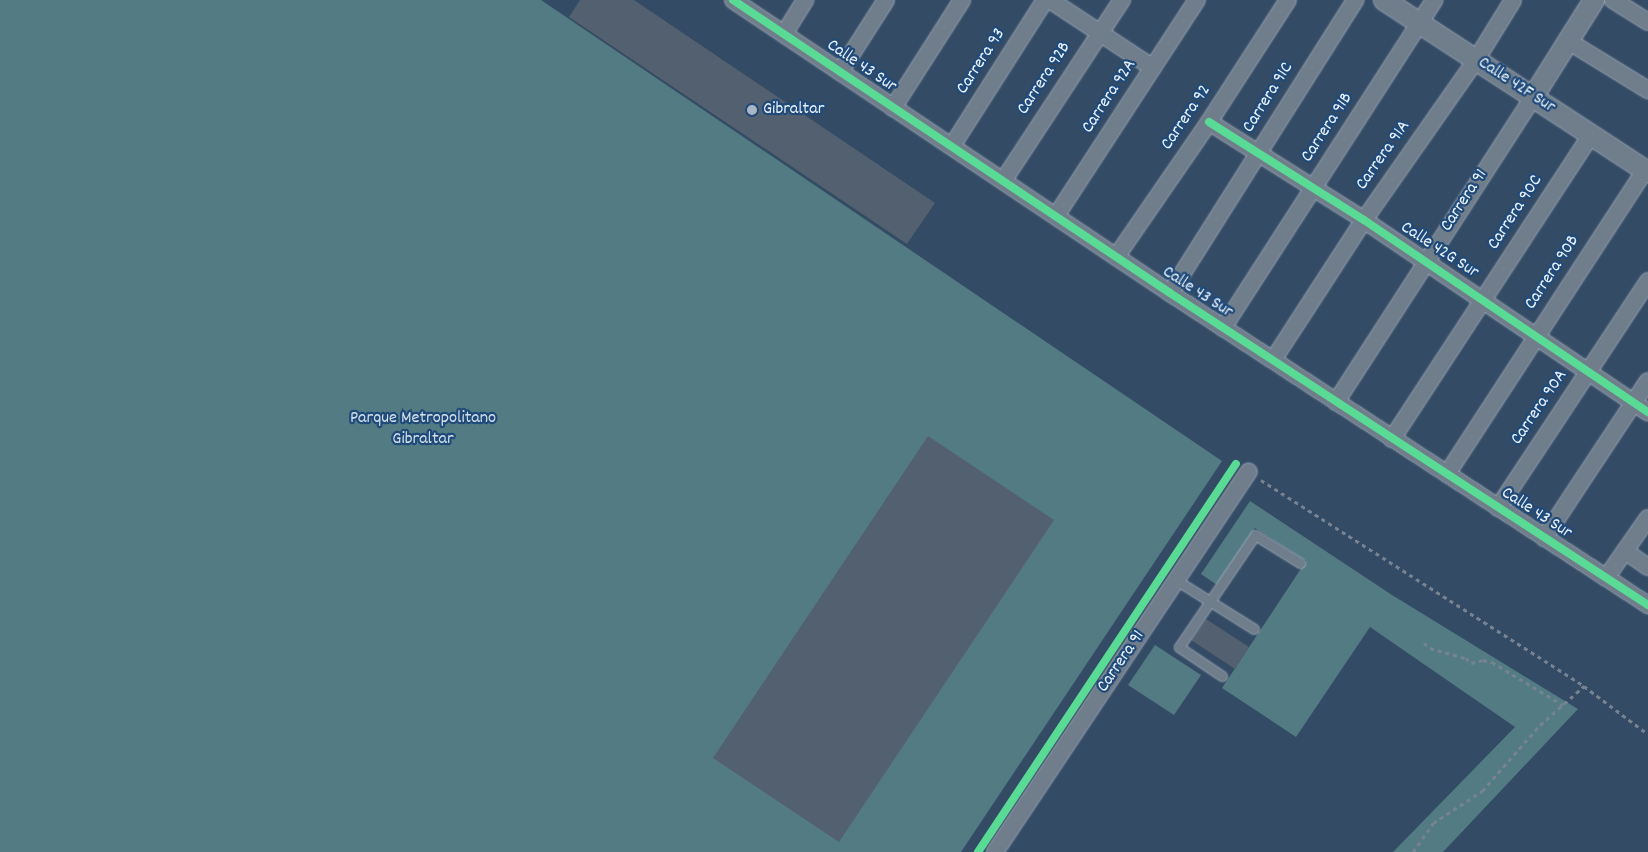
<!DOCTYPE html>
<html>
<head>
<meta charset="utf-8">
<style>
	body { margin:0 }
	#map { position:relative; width:1648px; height:852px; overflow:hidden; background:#344b65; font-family:Dekko,sans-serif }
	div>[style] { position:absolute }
	.green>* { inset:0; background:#527b84 }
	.building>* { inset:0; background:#53606f }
	.path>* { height:2.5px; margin-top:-1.25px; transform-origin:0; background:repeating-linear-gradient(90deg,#778390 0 4px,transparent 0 8px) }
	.roads { filter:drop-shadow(0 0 1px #9aa6b3) drop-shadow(0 0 1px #9aa6b3) }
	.service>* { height:9px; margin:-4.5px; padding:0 4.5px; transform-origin:4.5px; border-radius:4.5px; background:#707e8c }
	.minor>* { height:16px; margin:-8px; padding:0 8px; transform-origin:8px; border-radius:8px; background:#707e8c }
	.tertiary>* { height:20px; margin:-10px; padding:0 10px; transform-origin:10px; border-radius:10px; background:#707e8c }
	.cycleway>* { height:8px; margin:-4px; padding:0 4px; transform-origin:4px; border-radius:4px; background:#5adb95 }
	.dots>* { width:14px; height:14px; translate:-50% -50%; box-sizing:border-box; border:2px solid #1f4a7a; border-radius:50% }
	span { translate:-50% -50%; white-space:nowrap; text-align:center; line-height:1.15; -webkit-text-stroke:4.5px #1f4a7a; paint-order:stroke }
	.street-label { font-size:18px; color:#e8f1f8 }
	.poi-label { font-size:18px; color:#e8f1f8 }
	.left { translate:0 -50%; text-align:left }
	.park-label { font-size:18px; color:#d2e0e7 }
</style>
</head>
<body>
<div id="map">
	<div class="green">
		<i style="clip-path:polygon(0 0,541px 0,1222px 461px,961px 852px,0 852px)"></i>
		<i style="clip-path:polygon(1250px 501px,1392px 595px,1578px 709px,1443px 852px,1393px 852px,1515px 727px,1370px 627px,1296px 737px,1222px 688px,1306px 561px,1255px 528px,1217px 585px,1201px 574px)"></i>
		<i style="clip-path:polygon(1155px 645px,1201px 675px,1174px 715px,1128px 685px)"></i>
	</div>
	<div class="building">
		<i style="clip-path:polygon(580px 0,634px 0,935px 203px,907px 244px,569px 17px)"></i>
		<i style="clip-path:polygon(928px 436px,1054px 520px,839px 842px,713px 758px)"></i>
		<i style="clip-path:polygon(1206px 619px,1249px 647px,1235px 669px,1191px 640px)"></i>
	</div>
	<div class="path">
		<i style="left:1261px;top:480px;width:383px;rotate:32.5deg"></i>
		<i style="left:1584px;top:686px;width:80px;rotate:36.9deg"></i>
		<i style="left:1424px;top:643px;width:8px;rotate:40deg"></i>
		<i style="left:1430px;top:648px;width:37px;rotate:16deg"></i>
		<i style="left:1466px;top:658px;width:7px;rotate:45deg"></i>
		<i style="left:1471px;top:663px;width:12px;rotate:-14deg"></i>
		<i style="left:1483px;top:660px;width:9px;rotate:13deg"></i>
		<i style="left:1492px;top:662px;width:83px;rotate:31.2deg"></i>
		<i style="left:1413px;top:852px;width:35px;rotate:-55deg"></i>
		<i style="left:1433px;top:823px;width:59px;rotate:-33.1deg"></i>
		<i style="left:1482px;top:791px;width:88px;rotate:-48.7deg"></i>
		<i style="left:1540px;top:725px;width:59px;rotate:-41.6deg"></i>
	</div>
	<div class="roads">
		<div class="service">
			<i style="left:1176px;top:580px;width:92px;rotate:32.1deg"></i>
			<i style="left:1222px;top:676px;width:52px;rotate:-146deg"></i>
			<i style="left:1179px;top:647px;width:135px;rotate:-55.8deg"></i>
			<i style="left:1255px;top:535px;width:53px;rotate:31.9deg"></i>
		</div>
		<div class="minor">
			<i style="left:733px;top:0;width:526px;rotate:33.84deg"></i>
			<i style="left:1170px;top:293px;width:571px;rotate:33.13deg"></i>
			<i style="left:1050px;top:0;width:123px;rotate:33.4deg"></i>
			<i style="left:1613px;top:0;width:41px;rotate:32.2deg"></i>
			<i style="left:784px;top:34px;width:40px;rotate:-58deg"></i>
			<i style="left:1568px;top:41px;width:94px;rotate:31.5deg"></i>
			<i style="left:840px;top:72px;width:85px;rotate:-57.4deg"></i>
			<i style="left:893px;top:108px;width:128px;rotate:-57.4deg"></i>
			<i style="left:1209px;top:122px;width:183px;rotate:32.3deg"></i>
			<i style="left:1364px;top:220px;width:343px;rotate:34.1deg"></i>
			<i style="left:952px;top:146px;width:173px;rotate:-57.5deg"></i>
			<i style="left:1003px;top:181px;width:217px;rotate:-56.7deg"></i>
			<i style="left:1056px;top:216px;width:258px;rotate:-56.9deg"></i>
			<i style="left:1116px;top:257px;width:164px;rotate:-55.4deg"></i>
			<i style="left:1209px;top:122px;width:145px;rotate:-57.1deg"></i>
			<i style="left:1170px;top:293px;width:347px;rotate:-57.7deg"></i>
			<i style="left:1223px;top:328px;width:390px;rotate:-57.2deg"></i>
			<i style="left:1273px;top:360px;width:167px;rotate:-57deg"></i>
			<i style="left:1364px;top:220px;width:195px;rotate:-55deg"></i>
			<i style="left:1476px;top:60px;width:70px;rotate:-58.3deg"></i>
			<i style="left:1336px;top:402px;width:363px;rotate:-57.1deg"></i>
			<i style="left:1392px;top:439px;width:363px;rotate:-56.8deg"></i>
			<i style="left:1447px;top:474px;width:363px;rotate:-56.9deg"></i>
			<i style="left:1498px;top:508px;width:272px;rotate:-56.5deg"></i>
			<i style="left:1544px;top:538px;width:188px;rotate:-56.5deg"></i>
			<i style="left:1625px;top:551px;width:28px;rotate:35deg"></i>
			<i style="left:1606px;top:578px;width:73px;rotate:-55deg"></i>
			<i style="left:995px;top:852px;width:457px;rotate:-56.3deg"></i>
		</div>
		<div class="tertiary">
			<i style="left:1384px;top:0;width:315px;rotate:33.1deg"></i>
			<i style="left:1533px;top:97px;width:115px;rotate:-57.8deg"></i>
		</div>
	</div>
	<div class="cycleway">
		<i style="left:733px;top:0;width:526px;rotate:33.84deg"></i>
		<i style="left:1170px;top:293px;width:571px;rotate:33.13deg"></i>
		<i style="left:1209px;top:122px;width:183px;rotate:32.3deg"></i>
		<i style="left:1364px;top:220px;width:343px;rotate:34.1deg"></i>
		<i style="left:978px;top:852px;width:466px;rotate:-56.4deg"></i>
	</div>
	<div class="dots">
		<i style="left:752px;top:110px;background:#a9b7c5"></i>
	</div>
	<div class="street-label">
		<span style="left:982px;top:62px;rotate:-57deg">Carrera 93</span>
		<span style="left:861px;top:67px;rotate:34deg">Calle 43 Sur</span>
		<span style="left:1045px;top:79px;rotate:-57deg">Carrera 92B</span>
		<span style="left:1516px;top:86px;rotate:33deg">Calle 42F Sur</span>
		<span style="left:1110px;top:97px;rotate:-57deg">Carrera 92A</span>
		<span style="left:1269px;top:98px;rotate:-58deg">Carrera 91C</span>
		<span style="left:1187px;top:118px;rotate:-56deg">Carrera 92</span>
		<span style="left:1328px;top:128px;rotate:-57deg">Carrera 91B</span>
		<span style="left:1384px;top:156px;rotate:-55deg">Carrera 91A</span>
		<span style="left:1465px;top:201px;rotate:-57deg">Carrera 91</span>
		<span style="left:1516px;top:213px;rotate:-57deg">Carrera 90C</span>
		<span style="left:1439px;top:251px;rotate:33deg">Calle 42G Sur</span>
		<span style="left:1553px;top:273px;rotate:-57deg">Carrera 90B</span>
		<span style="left:1197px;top:293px;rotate:33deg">Calle 43 Sur</span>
		<span style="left:1540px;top:408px;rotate:-56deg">Carrera 90A</span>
		<span style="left:1536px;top:514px;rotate:33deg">Calle 43 Sur</span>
		<span style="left:1122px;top:662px;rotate:-56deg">Carrera 91</span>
	</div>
	<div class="poi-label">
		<span class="left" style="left:763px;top:110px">Gibraltar</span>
	</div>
	<div class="park-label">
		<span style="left:423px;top:430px">Parque Metropolitano<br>Gibraltar</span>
	</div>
</div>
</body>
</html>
